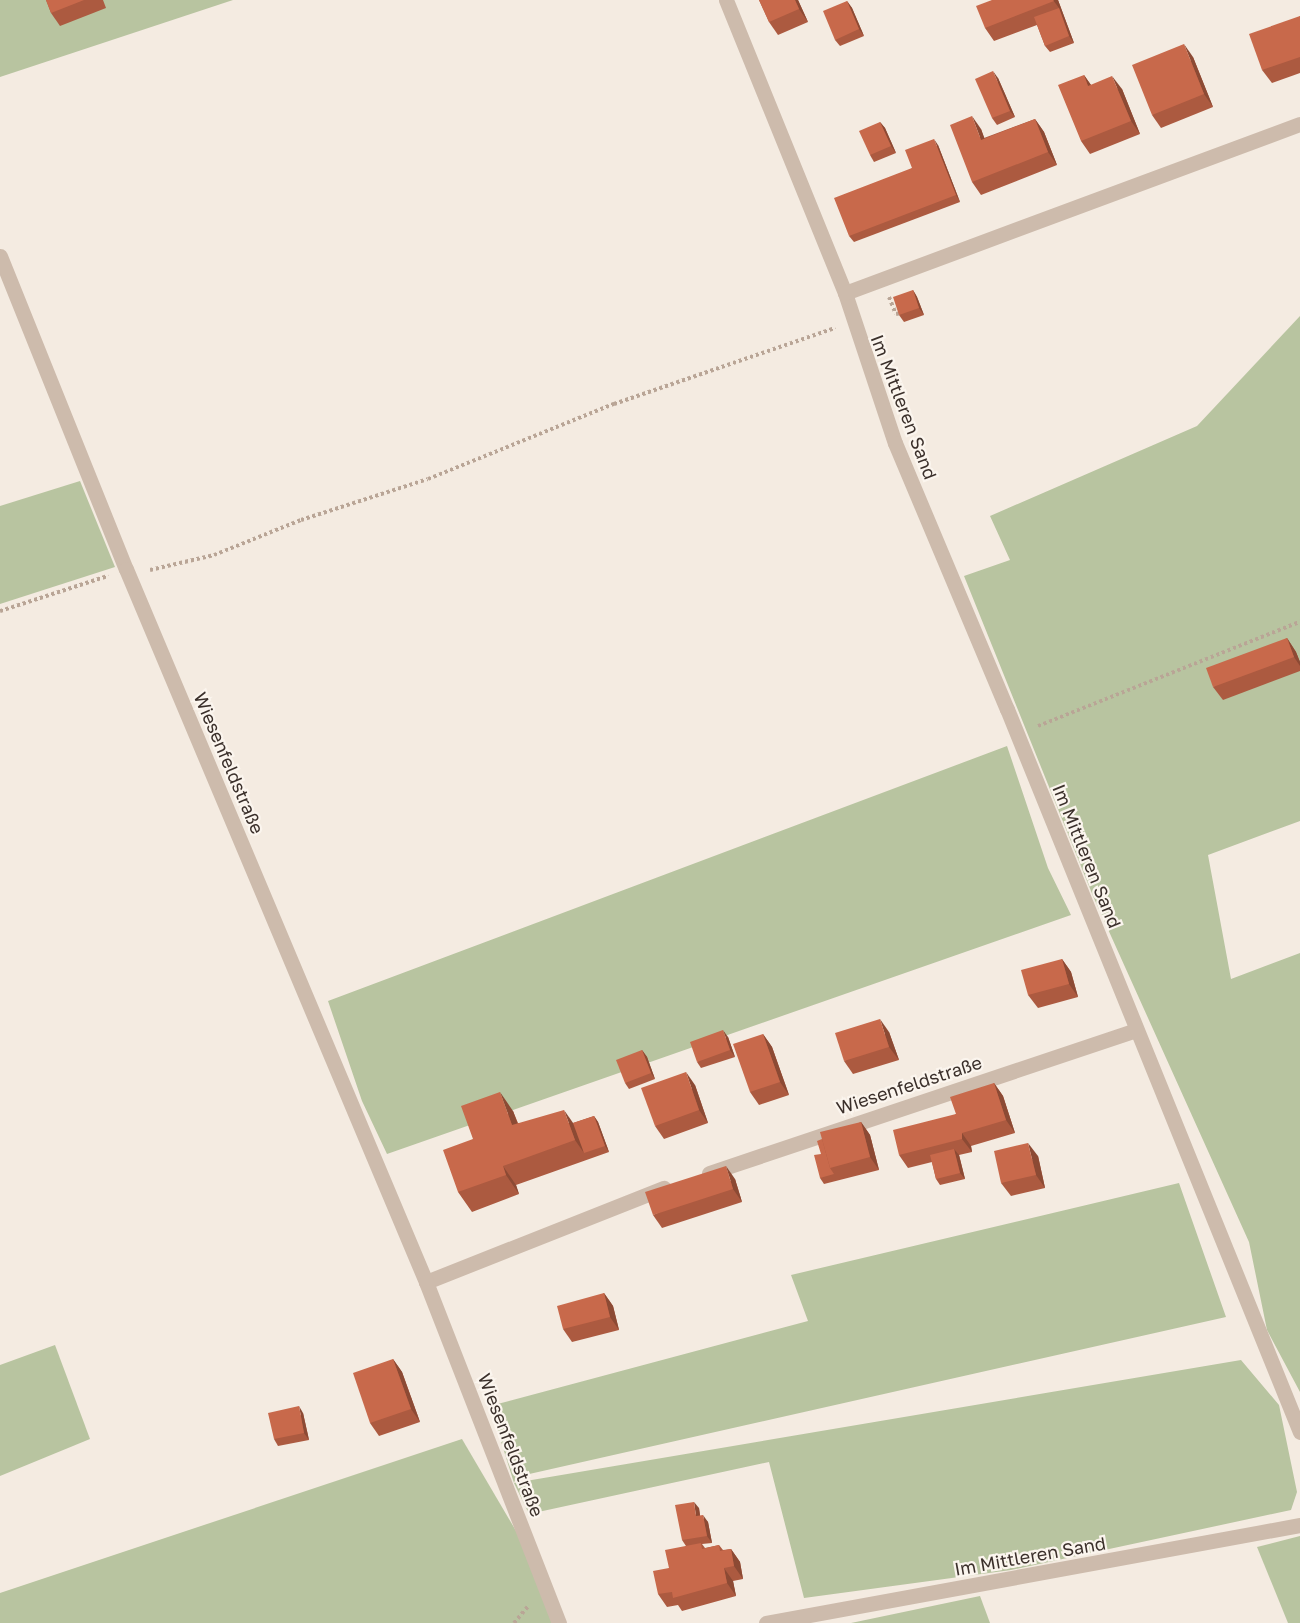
<!DOCTYPE html>
<html>
<head>
<meta charset="utf-8">
<style>
	body { margin:0 }
	#map { position:relative; width:1300px; height:1623px; overflow:hidden; background:#f4ebe1; font-family:"Golos Text",sans-serif }
	div>[style] { position:absolute }
	.green>* { inset:0; background:#b8c4a0 }
	.path>* { height:4px; margin-top:-2px; transform-origin:0; background:repeating-linear-gradient(90deg,#b9a596 0 3px,transparent 0 6px) }
	.lane>* { height:15px; margin:-7.5px; padding:0 7.5px; transform-origin:7.5px; border-radius:7.5px; background:#cdbbac }
	.street>* { height:15px; margin:-7.5px; padding:0 7.5px; transform-origin:7.5px; border-radius:7.5px; background:#cdbbac }
	.wall>* { inset:0; background:#ac5a40 }
	.shaded-wall>* { inset:0; background:#8c4a34 }
	.building>* { inset:0; background:#c8694b }
	span { translate:-50% -50%; white-space:nowrap; text-align:center; line-height:1.15; -webkit-text-stroke:4.5px #fbf5ee; paint-order:stroke }
	.street-label { font-size:18px; color:#3b302b }
</style>
</head>
<body>
<div id="map">
	<div class="green">
		<i style="clip-path:polygon(0 0,233px 0,0 77px)"></i>
		<i style="clip-path:polygon(1300px 316px,1300px 821px,1208px 855px,1231px 979px,1300px 953px,1300px 1392px,1267px 1330px,1249px 1242px,1093px 896px,964px 576px,1010px 560px,990px 516px,1197px 426px)"></i>
		<i style="clip-path:polygon(80px 481px,115px 567px,0 604px,0 506px)"></i>
		<i style="clip-path:polygon(1007px 746px,1048px 868px,1071px 915px,387px 1154px,362px 1101px,328px 1001px)"></i>
		<i style="clip-path:polygon(1179px 1183px,1226px 1317px,516px 1477px,514px 1483px,1241px 1360px,1279px 1405px,1297px 1492px,1291px 1510px,1011px 1570px,804px 1598px,769px 1462px,529px 1514px,514px 1483px,490px 1406px,808px 1321px,791px 1275px)"></i>
		<i style="clip-path:polygon(55px 1345px,90px 1439px,0 1476px,0 1365px)"></i>
		<i style="clip-path:polygon(462px 1439px,519px 1536px,552px 1623px,0 1623px,0 1593px)"></i>
		<i style="clip-path:polygon(1300px 1536px,1300px 1623px,1288px 1623px,1257px 1547px)"></i>
		<i style="clip-path:polygon(980px 1596px,990px 1623px,851px 1623px)"></i>
	</div>
	<div class="path">
		<i style="left:889px;top:297px;width:18px;rotate:68deg"></i>
		<i style="left:896px;top:314px;width:5px;rotate:-11deg"></i>
		<i style="left:150px;top:570px;width:66px;rotate:-13.2deg"></i>
		<i style="left:214px;top:555px;width:94px;rotate:-21.9deg"></i>
		<i style="left:301px;top:520px;width:133px;rotate:-17.9deg"></i>
		<i style="left:428px;top:479px;width:201px;rotate:-22deg"></i>
		<i style="left:614px;top:404px;width:234px;rotate:-19deg"></i>
		<i style="left:0;top:611px;width:114px;rotate:-18deg"></i>
		<i style="left:1038px;top:726px;width:282px;rotate:-21.7deg"></i>
		<i style="left:514px;top:1623px;width:23px;rotate:-50deg"></i>
	</div>
	<div class="lane">
		<i style="left:709px;top:1173px;width:450px;rotate:-18.5deg"></i>
		<i style="left:426px;top:1282px;width:256px;rotate:-21.6deg"></i>
	</div>
	<div class="street">
		<i style="left:726px;top:0;width:316px;rotate:67.9deg"></i>
		<i style="left:845px;top:293px;width:158px;rotate:71.6deg"></i>
		<i style="left:895px;top:443px;width:289px;rotate:67.2deg"></i>
		<i style="left:1007px;top:709px;width:780px;rotate:67.94deg"></i>
		<i style="left:0;top:256px;width:337px;rotate:68.1deg"></i>
		<i style="left:126px;top:569px;width:774px;rotate:67.18deg"></i>
		<i style="left:426px;top:1282px;width:366px;rotate:68.7deg"></i>
		<i style="left:845px;top:293px;width:485px;rotate:-20.4deg"></i>
		<i style="left:766px;top:1623px;width:543px;rotate:-10.4deg"></i>
	</div>
	<div class="wall">
		<i style="clip-path:polygon(46px 0,103px 0,106px 8px,60px 26px,51px 13px)"></i>
		<i style="clip-path:polygon(759px 0,798px 0,808px 22px,778px 35px,769px 22px)"></i>
		<i style="clip-path:polygon(992px 0,1058px 0,1074px 43px,1050px 52px,1045px 46px,1037px 25px,994px 41px,985px 28px)"></i>
		<i style="clip-path:polygon(847px 1px,852px 8px,864px 36px,840px 46px,835px 40px)"></i>
		<i style="clip-path:polygon(1300px 16px,1300px 73px,1272px 83px,1262px 70px)"></i>
		<i style="clip-path:polygon(1193px 57px,1213px 107px,1161px 128px,1152px 115px)"></i>
		<i style="clip-path:polygon(1084px 75px,1091px 85px,1122px 89px,1140px 134px,1090px 154px,1081px 141px)"></i>
		<i style="clip-path:polygon(998px 78px,1015px 117px,997px 125px,992px 118px)"></i>
		<i style="clip-path:polygon(1035px 119px,1044px 132px,1057px 165px,981px 195px,972px 182px,981px 129px,984px 138px)"></i>
		<i style="clip-path:polygon(880px 122px,885px 128px,896px 153px,874px 162px,870px 155px)"></i>
		<i style="clip-path:polygon(938px 145px,960px 202px,854px 242px,849px 236px,912px 168px)"></i>
		<i style="clip-path:polygon(913px 290px,917px 297px,924px 315px,904px 322px,899px 315px)"></i>
		<i style="clip-path:polygon(1287px 638px,1296px 652px,1300px 662px,1300px 671px,1223px 700px,1213px 687px)"></i>
		<i style="clip-path:polygon(1062px 959px,1071px 972px,1078px 997px,1038px 1008px,1028px 995px)"></i>
		<i style="clip-path:polygon(889px 1032px,899px 1060px,853px 1074px,844px 1061px)"></i>
		<i style="clip-path:polygon(763px 1034px,772px 1047px,789px 1095px,759px 1105px,750px 1092px)"></i>
		<i style="clip-path:polygon(728px 1037px,735px 1057px,701px 1068px,697px 1062px)"></i>
		<i style="clip-path:polygon(642px 1050px,647px 1057px,655px 1079px,629px 1089px,625px 1083px)"></i>
		<i style="clip-path:polygon(994px 1083px,1003px 1096px,1015px 1133px,971px 1146px,972px 1152px,959px 1155px,965px 1179px,940px 1185px,936px 1179px,932px 1162px,908px 1168px,899px 1155px,956px 1114px)"></i>
		<i style="clip-path:polygon(695px 1085px,708px 1123px,664px 1139px,655px 1126px)"></i>
		<i style="clip-path:polygon(513px 1111px,518px 1123px,573px 1123px,594px 1116px,598px 1122px,609px 1152px,516px 1185px,519px 1194px,472px 1212px,458px 1192px,473px 1139px)"></i>
		<i style="clip-path:polygon(861px 1122px,870px 1135px,879px 1170px,824px 1184px,820px 1178px,822px 1139px)"></i>
		<i style="clip-path:polygon(1038px 1156px,1045px 1188px,1011px 1196px,1001px 1183px)"></i>
		<i style="clip-path:polygon(735px 1179px,742px 1202px,662px 1228px,653px 1215px)"></i>
		<i style="clip-path:polygon(604px 1293px,613px 1306px,619px 1330px,572px 1342px,563px 1329px)"></i>
		<i style="clip-path:polygon(393px 1359px,402px 1372px,420px 1422px,379px 1436px,370px 1423px)"></i>
		<i style="clip-path:polygon(303px 1413px,309px 1440px,278px 1446px,274px 1439px)"></i>
		<i style="clip-path:polygon(699px 1508px,700px 1516px,708px 1522px,712px 1543px,702px 1544px,705px 1548px,719px 1545px,723px 1550px,731px 1549px,740px 1562px,743px 1579px,733px 1581px,736px 1596px,682px 1611px,678px 1605px,667px 1607px,658px 1594px,669px 1568px,686px 1546px,682px 1540px)"></i>
	</div>
	<div class="shaded-wall">
		<i style="clip-path:polygon(795px 0,798px 0,808px 22px,799px 9px)"></i>
		<i style="clip-path:polygon(1053px 0,1058px 0,1074px 43px,1069px 36px,1059px 8px)"></i>
		<i style="clip-path:polygon(847px 1px,852px 8px,864px 36px,859px 29px)"></i>
		<i style="clip-path:polygon(1184px 44px,1193px 57px,1213px 107px,1204px 94px)"></i>
		<i style="clip-path:polygon(993px 71px,998px 78px,1015px 117px,1010px 111px)"></i>
		<i style="clip-path:polygon(1084px 75px,1093px 88px,1088px 86px)"></i>
		<i style="clip-path:polygon(1112px 76px,1122px 89px,1140px 134px,1131px 121px)"></i>
		<i style="clip-path:polygon(972px 116px,981px 129px,990px 153px,981px 140px)"></i>
		<i style="clip-path:polygon(1035px 119px,1044px 132px,1057px 165px,1048px 152px)"></i>
		<i style="clip-path:polygon(880px 122px,885px 128px,896px 153px,891px 146px)"></i>
		<i style="clip-path:polygon(934px 139px,938px 145px,960px 202px,956px 195px)"></i>
		<i style="clip-path:polygon(913px 290px,917px 297px,924px 315px,919px 308px)"></i>
		<i style="clip-path:polygon(1287px 638px,1296px 652px,1300px 662px,1300px 666px,1294px 657px)"></i>
		<i style="clip-path:polygon(1062px 959px,1071px 972px,1078px 997px,1069px 984px)"></i>
		<i style="clip-path:polygon(880px 1019px,889px 1032px,899px 1060px,889px 1047px)"></i>
		<i style="clip-path:polygon(723px 1030px,728px 1037px,735px 1057px,730px 1050px)"></i>
		<i style="clip-path:polygon(763px 1034px,772px 1047px,789px 1095px,780px 1082px)"></i>
		<i style="clip-path:polygon(642px 1050px,647px 1057px,655px 1079px,651px 1073px)"></i>
		<i style="clip-path:polygon(686px 1072px,695px 1085px,708px 1123px,699px 1110px)"></i>
		<i style="clip-path:polygon(994px 1083px,1003px 1096px,1015px 1133px,1006px 1120px)"></i>
		<i style="clip-path:polygon(500px 1092px,513px 1111px,525px 1144px,512px 1125px)"></i>
		<i style="clip-path:polygon(564px 1110px,578px 1130px,584px 1153px,575px 1140px)"></i>
		<i style="clip-path:polygon(594px 1116px,598px 1122px,609px 1152px,605px 1146px)"></i>
		<i style="clip-path:polygon(861px 1122px,870px 1135px,879px 1170px,870px 1157px)"></i>
		<i style="clip-path:polygon(962px 1133px,971px 1146px,972px 1152px,962px 1139px)"></i>
		<i style="clip-path:polygon(1028px 1143px,1038px 1156px,1045px 1188px,1036px 1175px)"></i>
		<i style="clip-path:polygon(954px 1149px,959px 1155px,965px 1179px,960px 1173px)"></i>
		<i style="clip-path:polygon(503px 1166px,516px 1185px,519px 1194px,506px 1175px)"></i>
		<i style="clip-path:polygon(726px 1166px,735px 1179px,742px 1202px,733px 1189px)"></i>
		<i style="clip-path:polygon(604px 1293px,613px 1306px,619px 1330px,610px 1317px)"></i>
		<i style="clip-path:polygon(393px 1359px,402px 1372px,420px 1422px,411px 1409px)"></i>
		<i style="clip-path:polygon(299px 1406px,303px 1413px,309px 1440px,304px 1433px)"></i>
		<i style="clip-path:polygon(694px 1502px,699px 1508px,701px 1523px,696px 1516px)"></i>
		<i style="clip-path:polygon(703px 1515px,708px 1522px,712px 1543px,707px 1536px)"></i>
		<i style="clip-path:polygon(731px 1549px,740px 1562px,743px 1579px,734px 1566px)"></i>
		<i style="clip-path:polygon(724px 1568px,733px 1581px,736px 1596px,727px 1583px)"></i>
	</div>
	<div class="building">
		<i style="clip-path:polygon(46px 0,84px 0,51px 13px)"></i>
		<i style="clip-path:polygon(759px 0,795px 0,799px 9px,769px 22px)"></i>
		<i style="clip-path:polygon(992px 0,1053px 0,1054px 1px,985px 28px,976px 6px)"></i>
		<i style="clip-path:polygon(847px 1px,859px 29px,835px 40px,823px 11px)"></i>
		<i style="clip-path:polygon(1059px 8px,1069px 36px,1045px 46px,1034px 17px)"></i>
		<i style="clip-path:polygon(1300px 16px,1300px 57px,1262px 70px,1249px 34px)"></i>
		<i style="clip-path:polygon(1184px 44px,1204px 94px,1152px 115px,1132px 65px)"></i>
		<i style="clip-path:polygon(993px 71px,1010px 111px,992px 118px,975px 79px)"></i>
		<i style="clip-path:polygon(1084px 75px,1088px 86px,1112px 76px,1131px 121px,1081px 141px,1058px 85px)"></i>
		<i style="clip-path:polygon(972px 116px,981px 140px,1035px 119px,1048px 152px,972px 182px,950px 125px)"></i>
		<i style="clip-path:polygon(880px 122px,891px 146px,870px 155px,859px 131px)"></i>
		<i style="clip-path:polygon(934px 139px,956px 195px,849px 236px,834px 198px,912px 168px,905px 150px)"></i>
		<i style="clip-path:polygon(913px 290px,919px 308px,899px 315px,893px 297px)"></i>
		<i style="clip-path:polygon(1287px 638px,1294px 657px,1213px 687px,1206px 668px)"></i>
		<i style="clip-path:polygon(1062px 959px,1069px 984px,1028px 995px,1021px 970px)"></i>
		<i style="clip-path:polygon(880px 1019px,889px 1047px,844px 1061px,835px 1033px)"></i>
		<i style="clip-path:polygon(723px 1030px,730px 1050px,697px 1062px,690px 1042px)"></i>
		<i style="clip-path:polygon(763px 1034px,780px 1082px,750px 1092px,733px 1044px)"></i>
		<i style="clip-path:polygon(642px 1050px,651px 1073px,625px 1083px,616px 1060px)"></i>
		<i style="clip-path:polygon(686px 1072px,699px 1110px,655px 1126px,641px 1088px)"></i>
		<i style="clip-path:polygon(994px 1083px,1006px 1120px,962px 1133px,962px 1139px,899px 1155px,893px 1130px,956px 1114px,950px 1097px)"></i>
		<i style="clip-path:polygon(500px 1092px,512px 1125px,564px 1110px,575px 1140px,503px 1166px,506px 1175px,458px 1192px,443px 1150px,473px 1139px,461px 1106px)"></i>
		<i style="clip-path:polygon(594px 1116px,605px 1146px,584px 1153px,573px 1123px)"></i>
		<i style="clip-path:polygon(861px 1122px,870px 1157px,830px 1168px,820px 1132px)"></i>
		<i style="clip-path:polygon(822px 1139px,830px 1168px,834px 1174px,820px 1178px,814px 1155px,821px 1154px,817px 1141px)"></i>
		<i style="clip-path:polygon(1028px 1143px,1036px 1175px,1001px 1183px,994px 1151px)"></i>
		<i style="clip-path:polygon(954px 1149px,960px 1173px,936px 1179px,930px 1155px)"></i>
		<i style="clip-path:polygon(726px 1166px,733px 1189px,653px 1215px,645px 1192px)"></i>
		<i style="clip-path:polygon(604px 1293px,610px 1317px,563px 1329px,557px 1306px)"></i>
		<i style="clip-path:polygon(393px 1359px,411px 1409px,370px 1423px,353px 1373px)"></i>
		<i style="clip-path:polygon(299px 1406px,304px 1433px,274px 1439px,268px 1413px)"></i>
		<i style="clip-path:polygon(694px 1502px,696px 1516px,703px 1515px,707px 1536px,682px 1540px,675px 1505px)"></i>
		<i style="clip-path:polygon(701px 1543px,702px 1549px,719px 1545px,720px 1551px,731px 1549px,734px 1566px,724px 1568px,727px 1583px,673px 1598px,672px 1592px,658px 1594px,653px 1571px,669px 1568px,665px 1550px)"></i>
	</div>
	<div class="street-label">
		<span style="left:904px;top:407px;rotate:69deg">Im Mittleren Sand</span>
		<span style="left:229px;top:763px;rotate:67deg">Wiesenfeldstraße</span>
		<span style="left:1087px;top:856px;rotate:68deg">Im Mittleren Sand</span>
		<span style="left:909px;top:1085px;rotate:-18deg">Wiesenfeldstraße</span>
		<span style="left:511px;top:1445px;rotate:69deg">Wiesenfeldstraße</span>
		<span style="left:1030px;top:1556px;rotate:-10deg">Im Mittleren Sand</span>
	</div>
</div>
</body>
</html>
